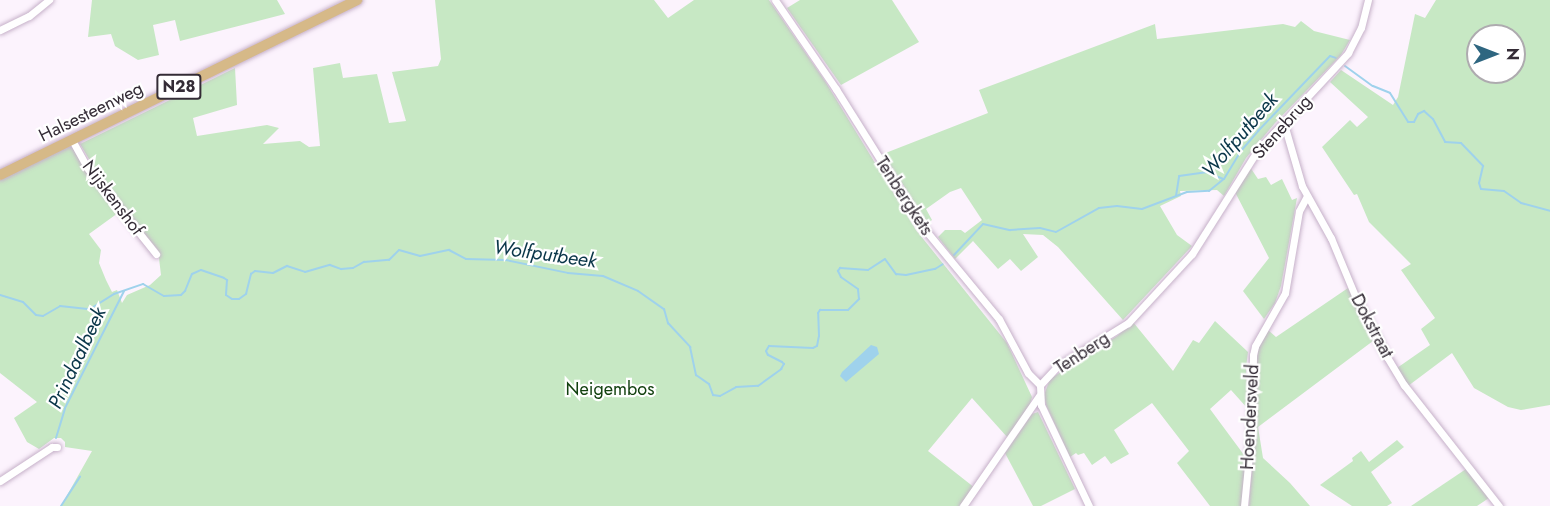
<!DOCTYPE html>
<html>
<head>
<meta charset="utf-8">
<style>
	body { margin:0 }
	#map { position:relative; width:1550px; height:506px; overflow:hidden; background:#fcf3fd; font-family:Jost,sans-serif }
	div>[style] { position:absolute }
	.green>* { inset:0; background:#c7e8c4 }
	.water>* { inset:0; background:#9fd2ec }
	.stream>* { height:2px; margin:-1px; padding:0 1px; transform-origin:1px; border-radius:1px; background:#9fd2ec }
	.roads { filter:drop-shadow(0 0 2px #c6b1c9) drop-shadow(0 0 2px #c6b1c9) }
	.minor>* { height:7px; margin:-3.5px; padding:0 3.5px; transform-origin:3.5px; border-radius:3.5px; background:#fff }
	.primary>* { height:10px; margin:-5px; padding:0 5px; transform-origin:5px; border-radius:5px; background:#d6b988 }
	span { translate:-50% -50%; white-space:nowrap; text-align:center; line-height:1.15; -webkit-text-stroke:4.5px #fff; paint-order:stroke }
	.shield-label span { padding:2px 4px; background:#fff; border:2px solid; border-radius:4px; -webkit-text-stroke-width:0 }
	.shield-label { font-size:16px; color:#342c36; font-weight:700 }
	.street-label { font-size:18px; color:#342c36 }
	.park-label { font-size:18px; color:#12410f }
	.water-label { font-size:20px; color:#0a3649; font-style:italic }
	.north { position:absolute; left:1466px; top:24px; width:60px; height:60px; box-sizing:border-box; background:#fff; border:2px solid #aeabaf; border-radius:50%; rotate:90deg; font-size:16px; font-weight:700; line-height:24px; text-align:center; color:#342c36 }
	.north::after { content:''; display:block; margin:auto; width:21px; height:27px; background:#2e6680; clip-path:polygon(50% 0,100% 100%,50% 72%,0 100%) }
</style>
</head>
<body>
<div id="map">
	<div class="green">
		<i style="clip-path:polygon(92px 0,277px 0,285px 14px,180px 41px,175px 20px,153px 25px,159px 55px,138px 60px,115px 46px,111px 34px,88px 37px)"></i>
		<i style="clip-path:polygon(435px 0,654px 0,668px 18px,694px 0,769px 0,825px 81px,916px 230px,1007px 343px,1032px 397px,1030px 404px,1008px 438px,972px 398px,928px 451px,975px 488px,959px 506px,61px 506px,92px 451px,65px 447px,65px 442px,61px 438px,54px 438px,39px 449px,27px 442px,14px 418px,37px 402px,0 373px,0 180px,71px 145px,85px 170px,118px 213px,89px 234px,101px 250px,99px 263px,106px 280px,112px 292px,117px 290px,122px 303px,127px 295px,150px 285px,161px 275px,158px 250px,105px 186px,80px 144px,235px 68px,237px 105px,193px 118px,197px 136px,267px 125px,279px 128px,263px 144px,300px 141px,309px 147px,320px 146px,313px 68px,340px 63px,343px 78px,377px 74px,389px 123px,406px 121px,392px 72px,438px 66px,441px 59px)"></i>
		<i style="clip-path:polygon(800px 0,892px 0,919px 42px,841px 85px,787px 8px)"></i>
		<i style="clip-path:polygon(evenodd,1436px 0,1550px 0,1550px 405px,1521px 410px,1508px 407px,1474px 388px,1452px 353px,1408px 386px,1397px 368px,1430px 345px,1421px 329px,1435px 318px,1401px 270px,1411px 264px,1369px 222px,1357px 194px,1354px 195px,1322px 147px,1350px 120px,1357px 127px,1368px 117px,1330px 82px,1341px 70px,1393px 105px,1398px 97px,1415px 14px,1425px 18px,1436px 0,1478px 36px,1514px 36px,1514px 72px,1478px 72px,1478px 36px)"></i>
		<i style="clip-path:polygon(1301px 21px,1314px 31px,1350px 40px,1341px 55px,1275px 123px,1246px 158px,1224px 196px,1217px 190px,1180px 191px,1181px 196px,1160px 206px,1177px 235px,1192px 246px,1123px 320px,1058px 247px,1043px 235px,1023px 234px,1038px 257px,1021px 271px,1010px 259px,998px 269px,973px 241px,955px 259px,938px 237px,945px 230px,961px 230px,965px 233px,982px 220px,961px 188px,950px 192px,926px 209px,932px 220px,928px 223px,883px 154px,988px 113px,979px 90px,1155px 24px,1157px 39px,1283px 24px,1295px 27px)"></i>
		<i style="clip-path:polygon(1250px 167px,1258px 179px,1266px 177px,1271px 185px,1282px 179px,1292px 200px,1297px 198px,1281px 286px,1275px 303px,1264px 319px,1243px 291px,1269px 258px,1235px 192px)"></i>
		<i style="clip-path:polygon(1348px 288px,1373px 341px,1258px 427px,1263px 458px,1290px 483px,1310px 506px,1249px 506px,1255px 427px,1255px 370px,1259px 346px,1268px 330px,1276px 337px)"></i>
		<i style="clip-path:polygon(1215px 321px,1248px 352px,1246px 368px,1248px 409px,1231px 390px,1210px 409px,1247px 459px,1243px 506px,1210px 506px,1177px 463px,1189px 451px,1152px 403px,1114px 430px,1129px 454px,1111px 464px,1105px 456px,1092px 465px,1084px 453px,1078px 455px,1076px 453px,1070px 457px,1046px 405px,1044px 395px,1050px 379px,1117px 336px,1133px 322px,1173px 371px,1193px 340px,1199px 343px)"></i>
		<i style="clip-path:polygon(1038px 412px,1075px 489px,1041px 506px,1033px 506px,1005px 453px,1032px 414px)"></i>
		<i style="clip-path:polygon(1397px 440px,1404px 447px,1371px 472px,1392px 503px,1387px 506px,1352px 506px,1320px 485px,1353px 461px,1352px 458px,1361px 451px,1369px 462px)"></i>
		<i style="clip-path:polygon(1466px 469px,1489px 498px,1477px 506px,1411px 506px)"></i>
	</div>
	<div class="water">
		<i style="clip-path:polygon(871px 345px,877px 347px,879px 354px,846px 382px,840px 376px,842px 372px)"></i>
	</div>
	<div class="stream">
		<i style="left:1345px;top:66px;width:34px;rotate:36deg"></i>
		<i style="left:1373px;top:86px;width:18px;rotate:22deg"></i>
		<i style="left:1390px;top:93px;width:34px;rotate:58deg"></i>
		<i style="left:1408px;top:122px;width:6px"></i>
		<i style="left:1414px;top:122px;width:9px;rotate:-63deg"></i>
		<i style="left:1418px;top:114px;width:7px;rotate:-27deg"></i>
		<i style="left:1424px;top:111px;width:12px;rotate:42deg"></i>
		<i style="left:1433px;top:119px;width:26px;rotate:62deg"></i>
		<i style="left:1445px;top:142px;width:16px;rotate:4deg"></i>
		<i style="left:1461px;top:143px;width:32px;rotate:46deg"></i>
		<i style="left:1483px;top:166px;width:17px;rotate:103deg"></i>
		<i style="left:1479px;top:183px;width:6px;rotate:72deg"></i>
		<i style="left:1481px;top:189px;width:23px;rotate:5deg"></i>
		<i style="left:1504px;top:191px;width:21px;rotate:35deg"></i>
		<i style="left:1521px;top:203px;width:30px;rotate:15deg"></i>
		<i style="left:1176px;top:196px;width:20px;rotate:-81deg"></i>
		<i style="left:1179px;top:176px;width:27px;rotate:-8deg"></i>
		<i style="left:1206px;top:172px;width:18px;rotate:22deg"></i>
		<i style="left:954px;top:255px;width:42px;rotate:-46.9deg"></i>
		<i style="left:983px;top:224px;width:28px;rotate:13deg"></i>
		<i style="left:1010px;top:230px;width:30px;rotate:-4deg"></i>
		<i style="left:1040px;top:228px;width:16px;rotate:14deg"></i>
		<i style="left:1056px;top:232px;width:49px;rotate:-29.2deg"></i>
		<i style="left:1099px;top:208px;width:18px;rotate:-6deg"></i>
		<i style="left:1117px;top:206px;width:25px;rotate:7deg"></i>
		<i style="left:1142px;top:209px;width:48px;rotate:-20.7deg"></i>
		<i style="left:1187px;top:192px;width:22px;rotate:-3deg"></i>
		<i style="left:1209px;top:191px;width:19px;rotate:-39deg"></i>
		<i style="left:1224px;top:179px;width:31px;rotate:-59deg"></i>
		<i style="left:1240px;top:152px;width:28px;rotate:-49deg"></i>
		<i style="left:1258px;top:131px;width:104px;rotate:-46.2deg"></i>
		<i style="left:1330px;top:56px;width:6px;rotate:18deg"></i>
		<i style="left:0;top:295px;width:24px;rotate:17deg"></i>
		<i style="left:23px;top:302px;width:18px;rotate:45deg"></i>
		<i style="left:36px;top:315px;width:7px;rotate:8deg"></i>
		<i style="left:43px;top:316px;width:20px;rotate:-30deg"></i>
		<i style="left:60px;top:306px;width:30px;rotate:6deg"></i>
		<i style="left:90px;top:309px;width:28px;rotate:-32deg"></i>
		<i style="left:114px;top:294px;width:31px;rotate:-19deg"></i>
		<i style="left:143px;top:284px;width:24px;rotate:30deg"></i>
		<i style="left:164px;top:296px;width:17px;rotate:-3deg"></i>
		<i style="left:181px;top:295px;width:6px;rotate:-45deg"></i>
		<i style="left:185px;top:291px;width:18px;rotate:-68deg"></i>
		<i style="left:192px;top:274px;width:10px;rotate:-24deg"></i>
		<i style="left:201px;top:270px;width:24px;rotate:19deg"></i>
		<i style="left:224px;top:278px;width:4px;rotate:34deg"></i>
		<i style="left:227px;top:280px;width:15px;rotate:94deg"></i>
		<i style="left:226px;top:295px;width:7px;rotate:34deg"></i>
		<i style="left:232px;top:299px;width:7px"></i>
		<i style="left:239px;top:299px;width:9px;rotate:-36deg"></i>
		<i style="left:246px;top:294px;width:21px;rotate:-76deg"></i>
		<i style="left:251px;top:274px;width:5px;rotate:-37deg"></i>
		<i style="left:255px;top:271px;width:18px;rotate:6deg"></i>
		<i style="left:273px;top:273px;width:16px;rotate:-27deg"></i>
		<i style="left:287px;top:266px;width:19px;rotate:18deg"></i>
		<i style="left:305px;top:272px;width:26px;rotate:-16deg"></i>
		<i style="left:330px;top:265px;width:12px;rotate:20deg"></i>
		<i style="left:341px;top:269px;width:12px;rotate:-5deg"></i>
		<i style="left:353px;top:268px;width:13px;rotate:-29deg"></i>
		<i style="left:364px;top:262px;width:25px;rotate:-5deg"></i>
		<i style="left:389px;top:260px;width:14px;rotate:-45deg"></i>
		<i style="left:399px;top:250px;width:22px;rotate:16deg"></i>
		<i style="left:420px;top:256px;width:30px;rotate:-12deg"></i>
		<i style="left:449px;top:250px;width:19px;rotate:28deg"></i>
		<i style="left:466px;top:259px;width:40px;rotate:1.4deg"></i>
		<i style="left:506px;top:260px;width:63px;rotate:11.8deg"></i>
		<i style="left:568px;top:273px;width:35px;rotate:5deg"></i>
		<i style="left:603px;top:276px;width:38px;rotate:23deg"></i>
		<i style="left:638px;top:291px;width:32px;rotate:35deg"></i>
		<i style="left:664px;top:309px;width:15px;rotate:74deg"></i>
		<i style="left:668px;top:323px;width:33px;rotate:47deg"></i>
		<i style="left:690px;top:347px;width:29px;rotate:78deg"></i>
		<i style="left:696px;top:375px;width:16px;rotate:35deg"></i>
		<i style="left:709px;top:384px;width:12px;rotate:70deg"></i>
		<i style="left:713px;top:395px;width:7px;rotate:8deg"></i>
		<i style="left:720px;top:396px;width:18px;rotate:-29deg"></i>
		<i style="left:736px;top:387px;width:22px;rotate:-3deg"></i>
		<i style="left:758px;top:386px;width:29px;rotate:-36deg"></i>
		<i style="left:781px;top:369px;width:6px;rotate:-59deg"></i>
		<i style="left:784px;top:364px;width:3px;rotate:-135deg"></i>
		<i style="left:782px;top:362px;width:16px;rotate:-153deg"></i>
		<i style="left:768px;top:355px;width:4px;rotate:-117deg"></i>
		<i style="left:766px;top:351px;width:6px;rotate:-59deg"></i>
		<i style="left:769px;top:346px;width:44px;rotate:2.6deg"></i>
		<i style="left:813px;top:348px;width:4px;rotate:-27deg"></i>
		<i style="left:817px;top:346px;width:10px;rotate:-79deg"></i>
		<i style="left:819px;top:336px;width:23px;rotate:-92deg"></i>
		<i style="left:818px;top:313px;width:4px;rotate:-56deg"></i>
		<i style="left:820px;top:310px;width:28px"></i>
		<i style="left:848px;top:310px;width:16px;rotate:-45deg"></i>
		<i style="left:859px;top:299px;width:10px;rotate:-96deg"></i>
		<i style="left:858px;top:289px;width:21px;rotate:-145deg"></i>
		<i style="left:841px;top:277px;width:7px;rotate:-117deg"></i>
		<i style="left:838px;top:271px;width:4px;rotate:-56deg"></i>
		<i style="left:840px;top:268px;width:28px;rotate:4deg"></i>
		<i style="left:868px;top:270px;width:20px;rotate:-33deg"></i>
		<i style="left:885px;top:259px;width:19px;rotate:54deg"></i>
		<i style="left:896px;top:274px;width:10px;rotate:6deg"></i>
		<i style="left:906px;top:275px;width:30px;rotate:-12deg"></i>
		<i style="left:935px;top:269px;width:9px;rotate:-32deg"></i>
		<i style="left:56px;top:438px;width:31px;rotate:-73deg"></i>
		<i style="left:65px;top:408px;width:131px;rotate:-63.2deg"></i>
		<i style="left:61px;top:506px;width:35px;rotate:-57deg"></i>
	</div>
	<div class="roads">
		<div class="minor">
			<i style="left:775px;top:0;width:108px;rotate:55.6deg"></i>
			<i style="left:836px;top:89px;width:162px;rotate:57.9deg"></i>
			<i style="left:922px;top:226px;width:121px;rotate:50.4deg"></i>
			<i style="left:999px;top:319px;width:61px;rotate:61.8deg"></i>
			<i style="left:1028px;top:373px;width:17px;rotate:45deg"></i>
			<i style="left:0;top:30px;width:32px;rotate:-26deg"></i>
			<i style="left:29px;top:16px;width:26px;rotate:-39deg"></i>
			<i style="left:1284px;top:124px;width:65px;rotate:73.8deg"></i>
			<i style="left:1302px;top:186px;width:60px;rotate:60.9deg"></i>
			<i style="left:1331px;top:238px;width:65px;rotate:67.4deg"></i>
			<i style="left:1356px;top:298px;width:67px;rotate:62.3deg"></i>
			<i style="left:1387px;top:357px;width:33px;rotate:59deg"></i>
			<i style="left:1404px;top:385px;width:154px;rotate:51.9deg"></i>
			<i style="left:72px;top:140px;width:33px;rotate:61deg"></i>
			<i style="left:88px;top:169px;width:109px;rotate:51.3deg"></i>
			<i style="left:0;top:481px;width:62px;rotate:-33.2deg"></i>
			<i style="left:52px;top:447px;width:5px"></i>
			<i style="left:963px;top:506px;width:134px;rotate:-55.4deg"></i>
			<i style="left:1089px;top:506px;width:112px;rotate:-115.4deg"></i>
			<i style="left:1041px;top:405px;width:20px;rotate:-93deg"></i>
			<i style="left:1040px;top:385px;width:26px;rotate:-47deg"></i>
			<i style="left:1058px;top:366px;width:82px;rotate:-31.6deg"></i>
			<i style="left:1128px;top:323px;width:94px;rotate:-47.2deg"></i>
			<i style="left:1192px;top:254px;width:122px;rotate:-57.7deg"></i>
			<i style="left:1257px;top:151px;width:134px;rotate:-47.1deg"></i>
			<i style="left:1348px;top:53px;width:28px;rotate:-63deg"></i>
			<i style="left:1361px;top:28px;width:29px;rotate:-76deg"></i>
			<i style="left:1244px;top:506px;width:72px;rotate:-84.4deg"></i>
			<i style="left:1251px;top:434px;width:79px;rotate:-88.5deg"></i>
			<i style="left:1253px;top:355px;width:9px;rotate:-77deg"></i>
			<i style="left:1255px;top:346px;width:61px;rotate:-60.5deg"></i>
			<i style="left:1285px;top:293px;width:83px;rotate:-80.3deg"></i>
			<i style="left:1299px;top:211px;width:17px;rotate:-62deg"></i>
		</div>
		<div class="primary">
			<i style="left:0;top:175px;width:398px;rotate:-26.1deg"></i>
		</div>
	</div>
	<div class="shield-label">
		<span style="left:179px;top:87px">N28</span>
	</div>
	<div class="street-label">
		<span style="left:91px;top:112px;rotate:-26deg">Halsesteenweg</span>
		<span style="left:1282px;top:127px;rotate:-48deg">Stenebrug</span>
		<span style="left:904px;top:196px;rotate:57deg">Tenbergkets</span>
		<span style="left:113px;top:198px;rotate:53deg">Nijskenshof</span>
		<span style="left:1372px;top:326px;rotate:62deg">Dokstraat</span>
		<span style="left:1082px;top:353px;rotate:-33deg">Tenberg</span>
		<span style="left:1250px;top:417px;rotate:-87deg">Hoendersveld</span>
	</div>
	<div class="park-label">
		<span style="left:610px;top:389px">Neigembos</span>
	</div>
	<div class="water-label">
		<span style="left:1240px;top:135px;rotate:-49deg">Wolfputbeek</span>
		<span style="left:545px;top:254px;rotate:8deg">Wolfputbeek</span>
		<span style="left:77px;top:358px;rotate:-65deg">Prindaalbeek</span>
	</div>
	<div class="north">N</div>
</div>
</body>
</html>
